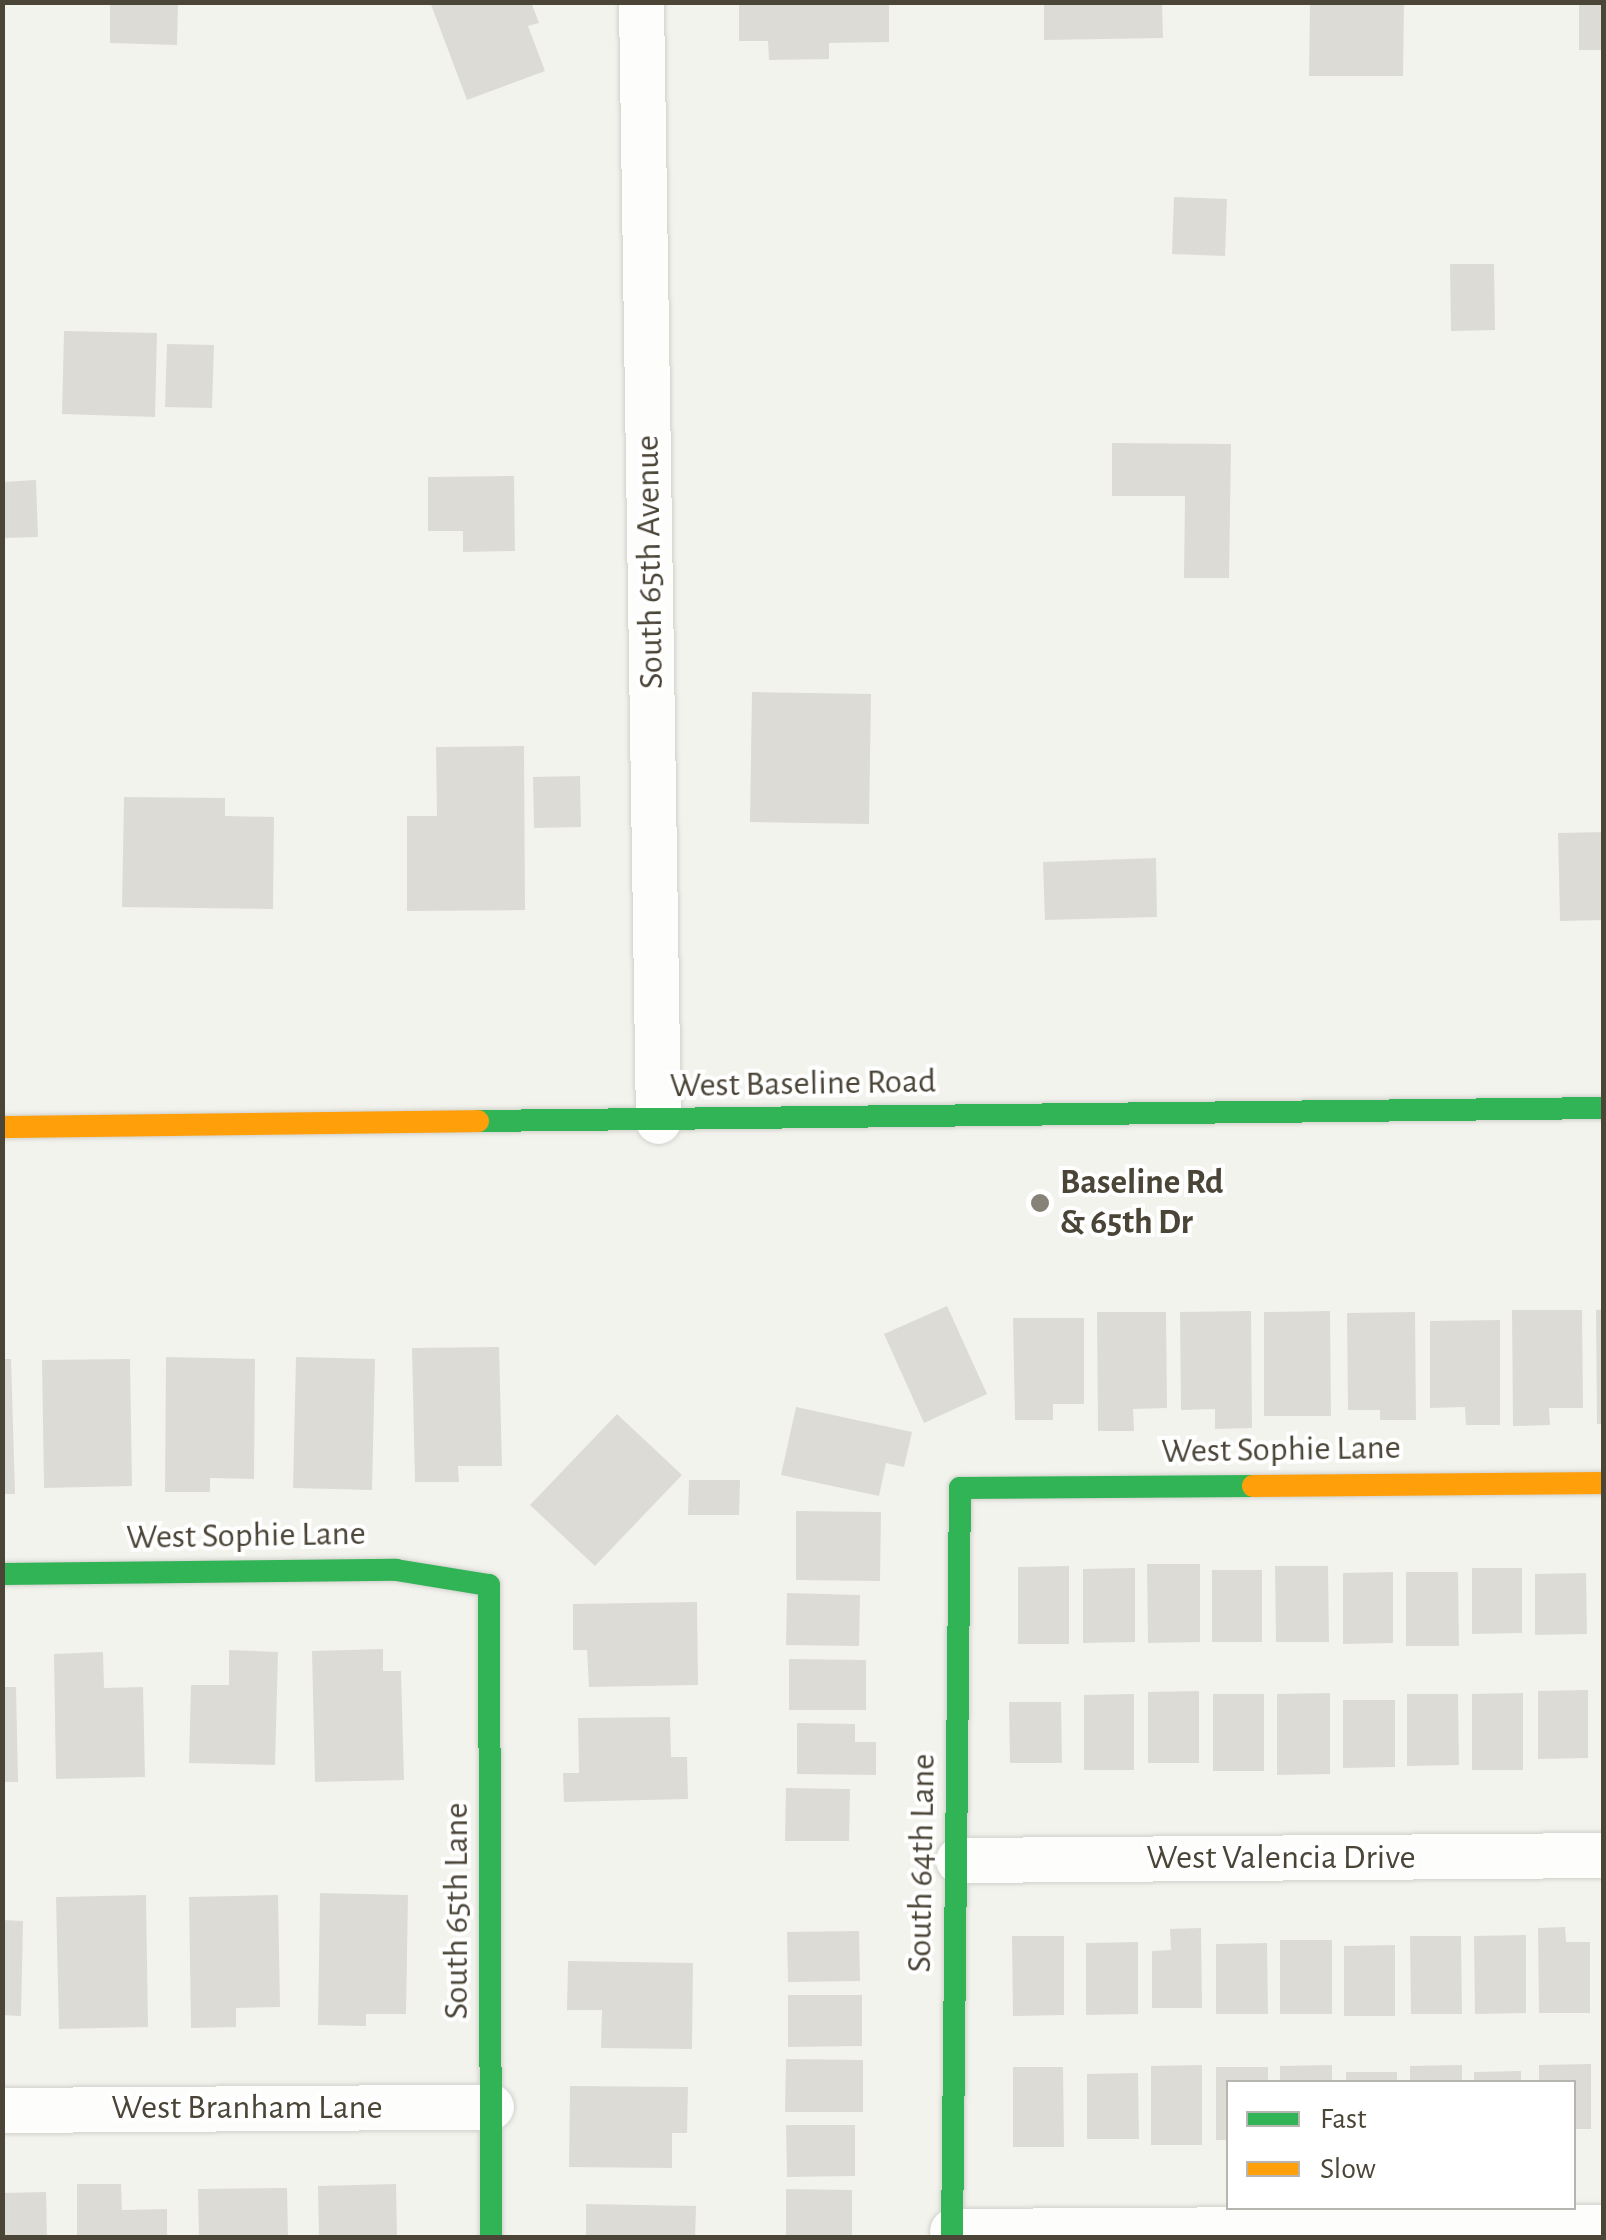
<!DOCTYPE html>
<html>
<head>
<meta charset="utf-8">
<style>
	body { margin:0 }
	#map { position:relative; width:1606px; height:2240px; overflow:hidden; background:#f3f3ee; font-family:"Alegreya Sans",sans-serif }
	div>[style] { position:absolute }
	.building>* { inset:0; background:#dddbd6 }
	.roads { filter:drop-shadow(0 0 2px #d1d0cb) drop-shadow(0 0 2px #d1d0cb) }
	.street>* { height:45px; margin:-22.5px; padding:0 22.5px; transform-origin:22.5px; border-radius:22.5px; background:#fdfdfc }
	.fast>* { height:22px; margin:-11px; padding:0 11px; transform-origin:11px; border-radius:11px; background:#30b455 }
	.slow>* { height:22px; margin:-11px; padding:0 11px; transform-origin:11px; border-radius:11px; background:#ff9f0a }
	.dots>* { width:28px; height:28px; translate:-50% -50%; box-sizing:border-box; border:5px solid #fff; border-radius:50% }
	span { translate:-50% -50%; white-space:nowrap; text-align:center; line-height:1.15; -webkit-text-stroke:8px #fff; paint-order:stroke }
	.street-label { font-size:35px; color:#4b4538 }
	.poi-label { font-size:35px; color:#4b4538; font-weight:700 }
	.left { translate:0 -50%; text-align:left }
	.frame { position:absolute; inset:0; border:5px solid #4b4538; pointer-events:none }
	.legend { position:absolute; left:1226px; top:2080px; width:350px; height:130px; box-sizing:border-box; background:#fff; border:2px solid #b7b5af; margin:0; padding:12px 18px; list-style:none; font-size:30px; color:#4b4538 }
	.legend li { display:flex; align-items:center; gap:20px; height:50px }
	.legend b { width:50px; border:2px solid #b7b5af }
</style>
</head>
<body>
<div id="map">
	<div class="building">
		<i style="clip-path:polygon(110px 2px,178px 2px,177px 45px,110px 43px)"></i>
		<i style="clip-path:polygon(430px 2px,531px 2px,539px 23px,528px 26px,545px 71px,467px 100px)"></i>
		<i style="clip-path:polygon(739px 2px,889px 2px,889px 42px,829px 43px,829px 59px,769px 60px,768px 41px,739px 41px)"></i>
		<i style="clip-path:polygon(1044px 2px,1162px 2px,1163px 38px,1044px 40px)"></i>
		<i style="clip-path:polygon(1310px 2px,1404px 2px,1403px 76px,1309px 76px)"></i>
		<i style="clip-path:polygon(1579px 2px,1604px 2px,1604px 50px,1579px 50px)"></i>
		<i style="clip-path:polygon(1174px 197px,1227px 199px,1225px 256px,1172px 254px)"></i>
		<i style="clip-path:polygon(1450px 264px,1494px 264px,1495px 330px,1451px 331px)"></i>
		<i style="clip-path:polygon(64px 331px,157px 333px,155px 417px,62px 414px)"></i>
		<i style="clip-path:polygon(167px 344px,214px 345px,212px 408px,165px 407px)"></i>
		<i style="clip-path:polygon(1112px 443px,1231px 444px,1229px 578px,1184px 578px,1185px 496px,1112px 496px)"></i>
		<i style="clip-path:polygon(514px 476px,515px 551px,463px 552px,463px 531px,428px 531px,428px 477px)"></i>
		<i style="clip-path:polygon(36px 480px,38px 537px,2px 538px,2px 482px)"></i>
		<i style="clip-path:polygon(752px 692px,871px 694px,869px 824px,750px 822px)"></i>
		<i style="clip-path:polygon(524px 746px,525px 910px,407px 911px,407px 816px,437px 816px,436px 747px)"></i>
		<i style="clip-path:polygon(580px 776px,581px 827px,534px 828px,533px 777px)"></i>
		<i style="clip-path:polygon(124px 797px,225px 798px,225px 816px,274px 817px,273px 909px,122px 907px)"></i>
		<i style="clip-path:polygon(1604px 832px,1604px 920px,1560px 921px,1558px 833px)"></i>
		<i style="clip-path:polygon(1156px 858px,1157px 917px,1045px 920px,1043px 862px)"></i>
		<i style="clip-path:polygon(947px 1306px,987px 1394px,924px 1423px,884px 1334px)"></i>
		<i style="clip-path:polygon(1604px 1309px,1604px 1424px,1597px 1424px,1596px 1310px)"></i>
		<i style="clip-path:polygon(1512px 1310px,1582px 1310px,1583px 1408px,1549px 1408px,1550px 1425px,1513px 1426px)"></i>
		<i style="clip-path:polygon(1251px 1311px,1252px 1428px,1215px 1429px,1215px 1409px,1181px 1410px,1180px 1312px)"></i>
		<i style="clip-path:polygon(1330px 1311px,1331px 1416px,1264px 1416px,1264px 1312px)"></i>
		<i style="clip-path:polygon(1097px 1312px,1166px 1312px,1167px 1408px,1133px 1409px,1134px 1431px,1098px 1431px)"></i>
		<i style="clip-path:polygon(1415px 1312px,1416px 1420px,1380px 1420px,1380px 1410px,1348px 1410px,1347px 1313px)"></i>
		<i style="clip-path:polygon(1013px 1318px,1084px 1318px,1084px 1404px,1053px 1404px,1053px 1420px,1015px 1420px)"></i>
		<i style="clip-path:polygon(1500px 1320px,1500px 1425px,1466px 1425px,1465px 1407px,1430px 1408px,1430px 1321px)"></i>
		<i style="clip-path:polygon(499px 1347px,502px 1466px,458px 1466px,459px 1482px,415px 1482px,412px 1348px)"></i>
		<i style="clip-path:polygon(166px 1357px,255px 1359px,254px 1479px,210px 1478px,210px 1492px,165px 1492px)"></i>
		<i style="clip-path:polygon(296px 1357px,375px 1359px,372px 1490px,293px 1488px)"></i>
		<i style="clip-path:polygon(2px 1359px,11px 1359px,15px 1494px,2px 1494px)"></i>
		<i style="clip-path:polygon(130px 1359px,132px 1486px,44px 1488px,42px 1360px)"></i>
		<i style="clip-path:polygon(796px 1407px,912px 1432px,904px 1467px,886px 1463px,879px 1496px,781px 1475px)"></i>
		<i style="clip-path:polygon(617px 1414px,682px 1475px,595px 1566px,530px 1505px)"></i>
		<i style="clip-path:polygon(689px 1480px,740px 1480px,739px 1515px,688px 1515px)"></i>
		<i style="clip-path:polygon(796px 1511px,881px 1512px,880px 1581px,796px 1580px)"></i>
		<i style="clip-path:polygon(1147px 1564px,1200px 1564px,1200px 1642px,1148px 1643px)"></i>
		<i style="clip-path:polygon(1069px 1566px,1069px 1644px,1018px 1644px,1018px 1567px)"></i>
		<i style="clip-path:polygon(1275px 1566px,1328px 1566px,1329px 1642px,1276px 1642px)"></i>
		<i style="clip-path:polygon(1135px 1568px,1135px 1642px,1083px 1643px,1083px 1569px)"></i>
		<i style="clip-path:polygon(1472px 1568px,1522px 1568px,1522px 1633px,1472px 1634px)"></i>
		<i style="clip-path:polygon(1212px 1570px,1262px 1570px,1262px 1642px,1212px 1642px)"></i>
		<i style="clip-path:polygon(1393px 1572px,1393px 1643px,1343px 1644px,1343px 1573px)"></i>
		<i style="clip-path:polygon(1406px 1572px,1458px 1572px,1459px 1646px,1406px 1646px)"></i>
		<i style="clip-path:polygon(1586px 1573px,1587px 1634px,1535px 1635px,1535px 1574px)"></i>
		<i style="clip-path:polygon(787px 1593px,860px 1595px,859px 1646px,786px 1645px)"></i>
		<i style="clip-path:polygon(697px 1602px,698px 1685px,589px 1687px,587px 1650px,573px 1650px,573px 1604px)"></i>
		<i style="clip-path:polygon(383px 1649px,383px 1671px,401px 1671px,404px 1780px,315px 1782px,312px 1651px)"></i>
		<i style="clip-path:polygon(229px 1650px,278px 1652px,275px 1765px,189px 1763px,191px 1685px,229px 1685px)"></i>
		<i style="clip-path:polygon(103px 1652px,104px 1688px,143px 1687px,145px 1777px,56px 1779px,54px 1654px)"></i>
		<i style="clip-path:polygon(789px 1659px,866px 1660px,866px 1710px,789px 1710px)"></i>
		<i style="clip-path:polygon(2px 1687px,16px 1687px,18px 1782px,2px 1782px)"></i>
		<i style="clip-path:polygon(1588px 1690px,1588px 1758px,1538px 1759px,1538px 1691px)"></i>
		<i style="clip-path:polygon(1199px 1691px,1199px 1763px,1148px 1763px,1148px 1692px)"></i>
		<i style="clip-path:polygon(1330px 1693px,1330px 1774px,1277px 1775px,1277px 1694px)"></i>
		<i style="clip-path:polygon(1523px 1693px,1523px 1770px,1472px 1770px,1472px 1694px)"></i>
		<i style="clip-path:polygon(1134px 1694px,1134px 1770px,1084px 1770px,1084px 1695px)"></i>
		<i style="clip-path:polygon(1213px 1694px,1264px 1694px,1264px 1771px,1213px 1771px)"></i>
		<i style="clip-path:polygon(1407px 1694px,1458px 1694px,1459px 1765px,1407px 1766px)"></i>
		<i style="clip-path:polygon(1343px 1700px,1395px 1700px,1395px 1767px,1343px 1768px)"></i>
		<i style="clip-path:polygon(1009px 1702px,1061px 1702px,1062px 1763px,1010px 1763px)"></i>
		<i style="clip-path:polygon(670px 1717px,671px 1757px,687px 1757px,688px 1799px,564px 1802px,563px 1773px,579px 1773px,578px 1718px)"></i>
		<i style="clip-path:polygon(797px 1723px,855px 1724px,855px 1742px,876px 1742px,876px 1775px,797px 1774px)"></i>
		<i style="clip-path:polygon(786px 1788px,850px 1789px,849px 1841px,785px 1841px)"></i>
		<i style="clip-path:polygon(320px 1893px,408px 1895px,406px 2014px,366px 2014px,366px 2026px,318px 2025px)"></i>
		<i style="clip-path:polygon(146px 1895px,148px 2027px,59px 2029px,56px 1897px)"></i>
		<i style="clip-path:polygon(278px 1895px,280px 2007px,236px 2008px,236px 2027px,191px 2028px,189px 1897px)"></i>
		<i style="clip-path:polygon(2px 1920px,23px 1921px,21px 2016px,2px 2015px)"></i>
		<i style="clip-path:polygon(1565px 1927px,1566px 1942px,1590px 1942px,1590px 2013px,1539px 2013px,1538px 1928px)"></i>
		<i style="clip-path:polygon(1201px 1928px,1202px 2008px,1152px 2008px,1152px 1951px,1171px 1950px,1170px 1929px)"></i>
		<i style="clip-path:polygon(859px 1931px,860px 1981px,788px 1982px,787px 1932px)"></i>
		<i style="clip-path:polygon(1526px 1935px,1526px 2013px,1475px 2014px,1474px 1936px)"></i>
		<i style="clip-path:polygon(1012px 1936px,1064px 1936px,1064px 2015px,1013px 2016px)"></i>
		<i style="clip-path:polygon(1410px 1936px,1461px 1936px,1462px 2014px,1411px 2014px)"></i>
		<i style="clip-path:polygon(1280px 1940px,1332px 1940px,1332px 2014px,1280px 2014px)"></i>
		<i style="clip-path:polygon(1138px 1942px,1138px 2014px,1086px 2015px,1086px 1943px)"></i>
		<i style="clip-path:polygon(1267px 1943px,1268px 2014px,1216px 2014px,1216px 1944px)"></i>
		<i style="clip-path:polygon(1395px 1945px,1395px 2016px,1344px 2016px,1344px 1946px)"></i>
		<i style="clip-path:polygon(568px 1961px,693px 1963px,692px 2049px,601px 2048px,602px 2010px,567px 2010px)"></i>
		<i style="clip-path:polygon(788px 1995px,862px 1995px,862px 2046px,788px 2047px)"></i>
		<i style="clip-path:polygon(786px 2059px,863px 2060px,863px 2112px,785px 2112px)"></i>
		<i style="clip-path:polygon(1591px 2064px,1591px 2129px,1574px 2129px,1574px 2082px,1539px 2082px,1539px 2065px)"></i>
		<i style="clip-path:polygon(1202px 2065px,1202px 2145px,1151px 2145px,1151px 2066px)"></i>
		<i style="clip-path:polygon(1332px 2065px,1332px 2082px,1280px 2082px,1280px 2066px)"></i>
		<i style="clip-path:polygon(1462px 2065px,1462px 2082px,1410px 2082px,1410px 2066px)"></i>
		<i style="clip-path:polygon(1013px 2067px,1063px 2067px,1064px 2147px,1013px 2147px)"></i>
		<i style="clip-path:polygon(1216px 2067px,1268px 2067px,1268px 2082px,1228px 2082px,1228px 2140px,1216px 2140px)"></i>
		<i style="clip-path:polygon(1521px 2071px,1521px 2082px,1474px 2082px,1474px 2072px)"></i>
		<i style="clip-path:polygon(1346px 2072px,1397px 2072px,1397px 2082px,1346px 2082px)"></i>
		<i style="clip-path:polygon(1138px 2073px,1139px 2139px,1087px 2139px,1087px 2074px)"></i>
		<i style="clip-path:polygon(570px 2086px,688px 2087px,687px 2133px,672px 2133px,672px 2168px,569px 2167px)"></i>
		<i style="clip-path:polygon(786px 2125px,855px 2125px,855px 2176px,787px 2177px)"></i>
		<i style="clip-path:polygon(77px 2184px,121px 2184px,122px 2210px,167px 2209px,167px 2238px,77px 2238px)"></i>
		<i style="clip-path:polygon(396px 2184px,397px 2238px,319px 2238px,318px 2186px)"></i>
		<i style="clip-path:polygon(287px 2188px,288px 2238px,199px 2238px,198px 2189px)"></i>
		<i style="clip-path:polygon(786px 2189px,852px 2190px,852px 2238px,786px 2238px)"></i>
		<i style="clip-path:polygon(46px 2192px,47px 2238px,2px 2238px,2px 2193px)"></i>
		<i style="clip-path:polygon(586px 2204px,696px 2206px,695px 2238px,586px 2238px)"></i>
	</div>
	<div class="roads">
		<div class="street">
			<i style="left:641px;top:2px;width:1119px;rotate:89.13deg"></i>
			<i style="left:958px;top:1860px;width:646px;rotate:-0.44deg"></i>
			<i style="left:2px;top:2110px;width:489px;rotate:-0.4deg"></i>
			<i style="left:952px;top:2231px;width:652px;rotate:-0.35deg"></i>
		</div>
		<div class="fast">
			<i style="left:478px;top:1121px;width:1126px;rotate:-0.66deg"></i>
			<i style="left:2px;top:1574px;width:394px;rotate:-0.6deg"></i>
			<i style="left:396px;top:1570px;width:94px;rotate:9.2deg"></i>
			<i style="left:489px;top:1585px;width:653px;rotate:89.82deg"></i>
			<i style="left:952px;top:2238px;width:750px;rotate:-89.39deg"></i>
			<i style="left:960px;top:1488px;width:293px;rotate:-0.4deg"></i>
		</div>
		<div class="slow">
			<i style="left:2px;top:1127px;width:476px;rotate:-0.7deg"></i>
			<i style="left:1253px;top:1486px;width:351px;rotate:-0.5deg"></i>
		</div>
	</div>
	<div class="dots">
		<i style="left:1040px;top:1203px;background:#868278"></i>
	</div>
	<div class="street-label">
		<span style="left:650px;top:562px;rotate:-91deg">South 65th Avenue</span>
		<span style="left:803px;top:1084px;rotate:-1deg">West Baseline Road</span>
		<span style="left:1281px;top:1450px;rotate:-1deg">West Sophie Lane</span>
		<span style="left:246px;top:1536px;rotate:-1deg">West Sophie Lane</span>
		<span style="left:1281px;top:1858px">West Valencia Drive</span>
		<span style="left:922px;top:1863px;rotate:-89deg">South 64th Lane</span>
		<span style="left:457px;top:1911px;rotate:-90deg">South 65th Lane</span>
		<span style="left:247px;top:2108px">West Branham Lane</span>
	</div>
	<div class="poi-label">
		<span class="left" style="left:1060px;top:1203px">Baseline Rd<br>&amp; 65th Dr</span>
	</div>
	<div class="frame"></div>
	<ul class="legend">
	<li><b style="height:12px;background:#30b455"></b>Fast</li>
	<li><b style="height:12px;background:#ff9f0a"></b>Slow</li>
	</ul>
</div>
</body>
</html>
